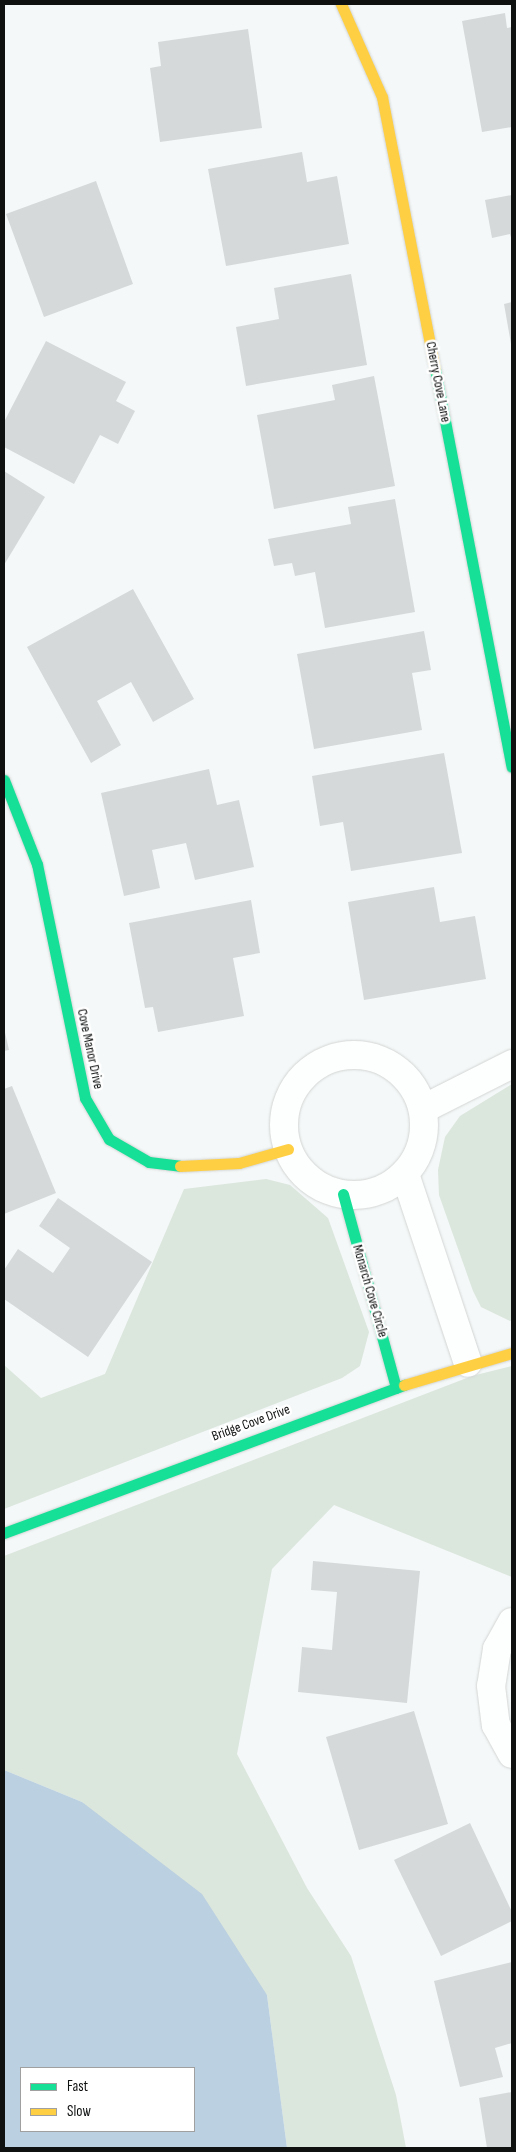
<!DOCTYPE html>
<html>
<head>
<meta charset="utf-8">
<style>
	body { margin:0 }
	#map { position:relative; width:516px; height:2152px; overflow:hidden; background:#f4f8f8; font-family:"Sofia Sans Condensed",sans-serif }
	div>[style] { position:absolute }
	.green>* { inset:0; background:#dbe6dd }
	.water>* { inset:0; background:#bbd0e0 }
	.building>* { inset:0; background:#d6d9d9 }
	.roads { filter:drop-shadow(0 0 1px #d3d5d4) drop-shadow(0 0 1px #d3d5d4) }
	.street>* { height:28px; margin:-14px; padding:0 14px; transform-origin:14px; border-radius:14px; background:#fdfefe }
	.street>.ring { margin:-14px; padding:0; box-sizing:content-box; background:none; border:28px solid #fdfefe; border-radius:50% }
	.fast>* { height:11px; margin:-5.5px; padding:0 5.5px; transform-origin:5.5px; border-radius:5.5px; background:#16e098 }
	.slow>* { height:11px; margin:-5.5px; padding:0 5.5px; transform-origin:5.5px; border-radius:5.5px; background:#ffcf43 }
	span { translate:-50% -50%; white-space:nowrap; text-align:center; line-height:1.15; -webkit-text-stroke:5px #fff; paint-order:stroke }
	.street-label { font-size:14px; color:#0f1110 }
	.frame { position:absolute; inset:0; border:5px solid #0f1110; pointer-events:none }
	.legend { position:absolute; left:20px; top:2067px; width:175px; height:65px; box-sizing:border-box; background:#fff; border:1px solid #9fa09f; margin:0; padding:6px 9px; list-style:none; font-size:15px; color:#0f1110 }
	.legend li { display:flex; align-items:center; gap:10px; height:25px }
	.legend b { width:25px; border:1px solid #9fa09f }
</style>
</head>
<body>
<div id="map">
	<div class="green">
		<i style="clip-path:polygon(512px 1084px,512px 1320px,510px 1321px,481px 1307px,473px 1291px,439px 1195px,438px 1170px,445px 1137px,460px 1116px)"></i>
		<i style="clip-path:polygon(266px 1179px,290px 1185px,328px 1218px,369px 1332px,360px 1366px,342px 1378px,4px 1509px,4px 1365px,41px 1398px,105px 1374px,184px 1189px)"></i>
		<i style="clip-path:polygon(512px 1366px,512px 1577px,334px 1505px,272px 1569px,237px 1754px,307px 1888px,351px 1956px,396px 2095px,406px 2148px,287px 2148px,267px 1995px,82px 1802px,4px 1770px,4px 1556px,472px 1376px)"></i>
	</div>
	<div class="water">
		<i style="clip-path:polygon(evenodd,4px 1770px,82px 1802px,202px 1894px,267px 1995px,287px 2148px,4px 2148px,4px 1770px,21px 2068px,194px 2068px,194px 2131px,21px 2131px,21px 2068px)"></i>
	</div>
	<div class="building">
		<i style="clip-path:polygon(505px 13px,507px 28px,512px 27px,512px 127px,482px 132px,462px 21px)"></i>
		<i style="clip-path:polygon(248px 29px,262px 128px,160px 142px,150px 68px,161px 66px,158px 42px)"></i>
		<i style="clip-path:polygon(302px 152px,307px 182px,337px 176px,349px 244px,226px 266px,208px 169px)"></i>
		<i style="clip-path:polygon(96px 181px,133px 284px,44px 317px,6px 214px)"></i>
		<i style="clip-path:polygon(512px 195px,512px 241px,510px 234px,492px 238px,485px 200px)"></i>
		<i style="clip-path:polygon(351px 274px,367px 365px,246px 386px,236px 327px,279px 319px,274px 288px)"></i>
		<i style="clip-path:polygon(512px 302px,512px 343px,511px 344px,504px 304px)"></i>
		<i style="clip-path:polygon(46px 341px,126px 382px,116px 401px,135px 411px,118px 444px,100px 435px,74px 484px,4px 447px,4px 422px)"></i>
		<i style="clip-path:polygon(374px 376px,395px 486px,274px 509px,257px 415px,335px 400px,332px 385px)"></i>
		<i style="clip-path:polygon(4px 471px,45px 497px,4px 565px)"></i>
		<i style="clip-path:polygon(395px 499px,415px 612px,325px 628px,315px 572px,295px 576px,292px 563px,274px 566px,268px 539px,351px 524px,348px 507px)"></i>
		<i style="clip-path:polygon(133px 589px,194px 699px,153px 722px,131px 682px,97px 701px,121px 745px,91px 763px,27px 647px)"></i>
		<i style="clip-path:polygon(424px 631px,431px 670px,412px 673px,422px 730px,314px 749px,297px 654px)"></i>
		<i style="clip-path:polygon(444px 753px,462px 853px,351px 871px,343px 822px,320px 826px,312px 776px)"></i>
		<i style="clip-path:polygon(209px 769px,217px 805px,239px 800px,254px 867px,195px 880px,186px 843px,152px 850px,160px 888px,124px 896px,101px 793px)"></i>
		<i style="clip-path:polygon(434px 887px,440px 922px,475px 916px,486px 979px,364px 1000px,348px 902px)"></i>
		<i style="clip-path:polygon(251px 900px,260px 953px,233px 958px,244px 1016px,158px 1032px,153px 1007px,145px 1008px,129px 923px)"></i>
		<i style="clip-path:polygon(4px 1028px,9px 1050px,4px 1051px)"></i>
		<i style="clip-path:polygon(12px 1086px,56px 1193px,4px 1214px,4px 1089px)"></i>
		<i style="clip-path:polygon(58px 1198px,152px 1262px,88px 1357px,4px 1299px,4px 1270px,18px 1249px,53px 1273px,70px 1248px,39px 1226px)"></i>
		<i style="clip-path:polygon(313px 1561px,420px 1571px,407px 1703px,298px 1692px,302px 1647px,332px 1650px,337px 1592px,311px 1590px)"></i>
		<i style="clip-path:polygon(414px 1711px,448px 1824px,359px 1850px,326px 1737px)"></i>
		<i style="clip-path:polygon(470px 1823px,512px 1912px,512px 1921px,441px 1956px,394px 1860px)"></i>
		<i style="clip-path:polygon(512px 1962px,512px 2043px,495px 2048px,503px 2077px,460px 2087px,434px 1981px)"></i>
		<i style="clip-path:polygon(512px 2092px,512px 2148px,487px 2148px,479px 2098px)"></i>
	</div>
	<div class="roads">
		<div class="street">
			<i class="ring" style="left:284px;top:1055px;width:112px;height:112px"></i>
			<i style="left:423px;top:1109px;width:100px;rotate:-26.8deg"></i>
			<i style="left:405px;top:1174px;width:199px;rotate:71.6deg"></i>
			<i style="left:512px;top:1622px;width:31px;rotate:119deg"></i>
			<i style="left:497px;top:1649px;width:37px;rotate:99deg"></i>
			<i style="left:491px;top:1686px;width:39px;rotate:83deg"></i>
			<i style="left:496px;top:1725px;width:33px;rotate:61deg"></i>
		</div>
		<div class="fast">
			<i style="left:435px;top:369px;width:405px;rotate:79.1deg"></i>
			<i style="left:4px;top:780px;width:90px;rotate:68.6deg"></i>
			<i style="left:37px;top:864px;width:239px;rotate:78.4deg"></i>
			<i style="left:85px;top:1098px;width:48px;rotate:59.7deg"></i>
			<i style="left:109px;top:1139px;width:46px;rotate:29.9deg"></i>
			<i style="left:149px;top:1162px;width:31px;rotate:7deg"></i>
			<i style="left:343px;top:1194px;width:201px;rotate:74.7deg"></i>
			<i style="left:4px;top:1533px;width:427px;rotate:-20.3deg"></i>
		</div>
		<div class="slow">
			<i style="left:341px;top:4px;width:102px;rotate:66.2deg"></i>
			<i style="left:382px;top:97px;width:277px;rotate:79deg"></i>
			<i style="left:180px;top:1166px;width:59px;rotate:-2.9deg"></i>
			<i style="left:239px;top:1163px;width:51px;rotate:-15.9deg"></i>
			<i style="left:404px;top:1385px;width:113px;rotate:-16.5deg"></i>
		</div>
	</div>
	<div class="street-label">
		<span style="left:438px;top:382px;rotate:79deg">Cherry Cove Lane</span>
		<span style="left:90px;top:1049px;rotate:78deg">Cove Manor Drive</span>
		<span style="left:370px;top:1291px;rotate:74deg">Monarch Cove Circle</span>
		<span style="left:251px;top:1423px;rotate:-20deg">Bridge Cove Drive</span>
	</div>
	<div class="frame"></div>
	<ul class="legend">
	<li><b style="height:6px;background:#16e098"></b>Fast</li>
	<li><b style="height:6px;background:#ffcf43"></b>Slow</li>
	</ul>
</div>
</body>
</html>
